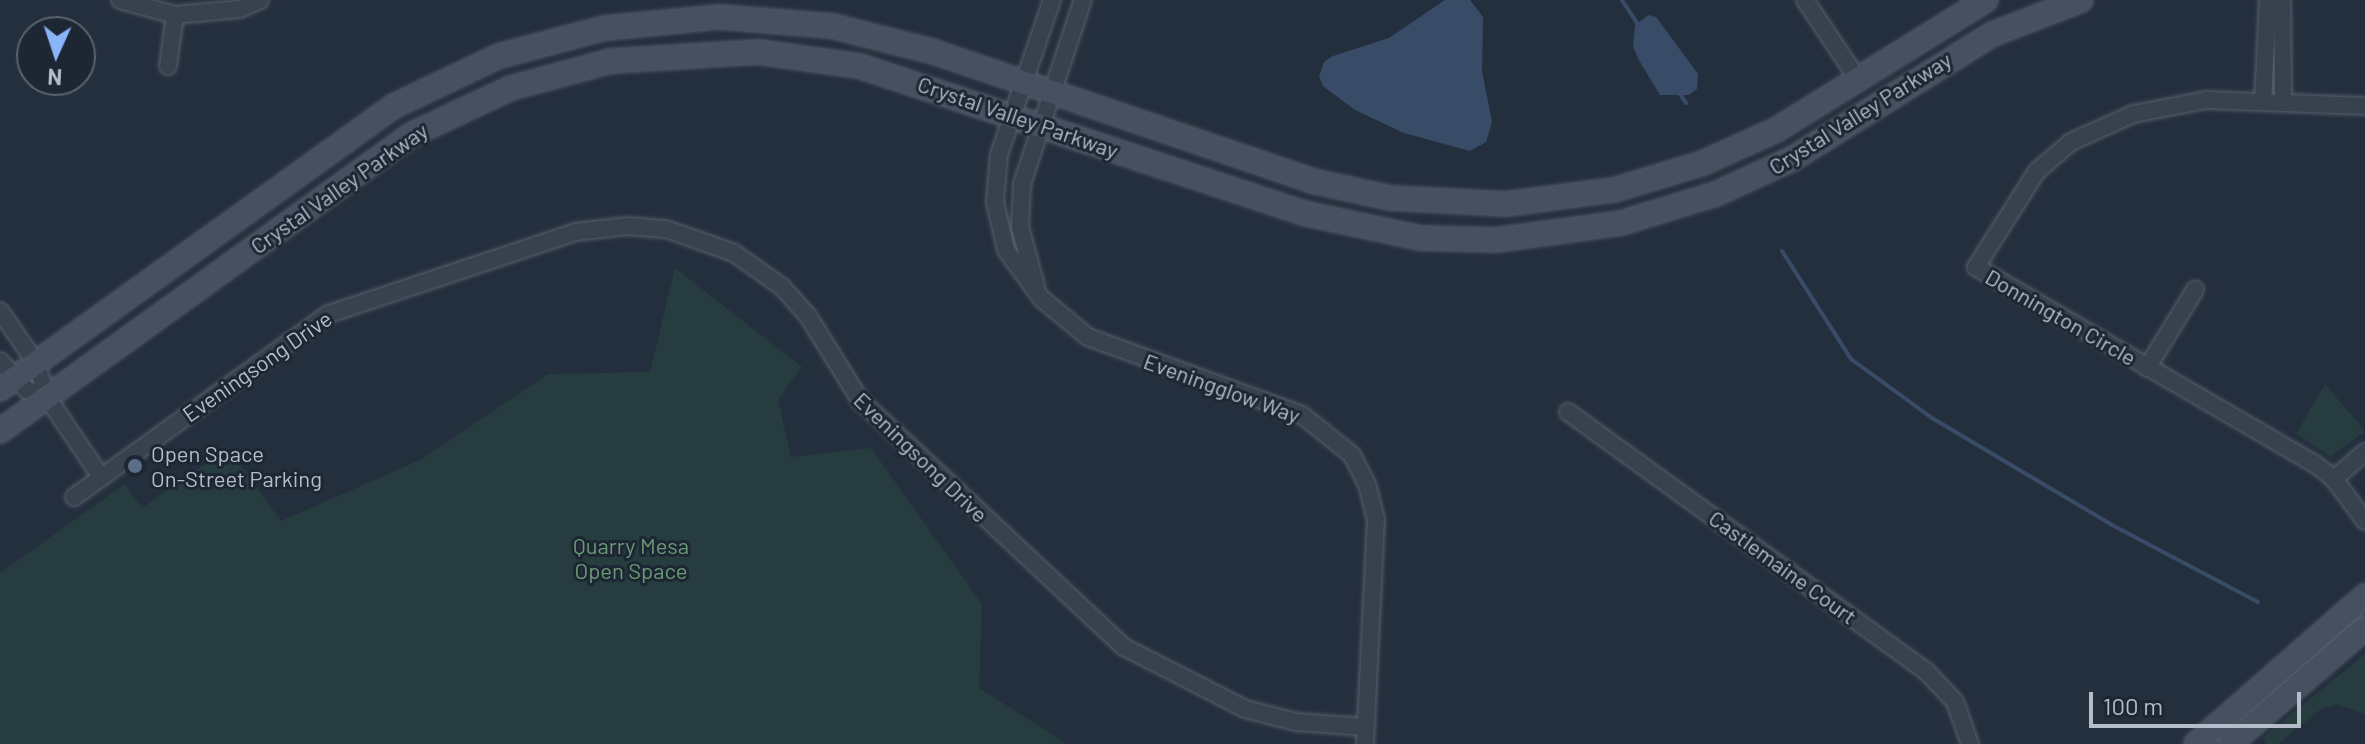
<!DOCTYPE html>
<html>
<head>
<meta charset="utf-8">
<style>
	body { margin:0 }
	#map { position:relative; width:2365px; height:744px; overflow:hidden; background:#242f3e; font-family:Barlow,sans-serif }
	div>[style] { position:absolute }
	.green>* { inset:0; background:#263c3f }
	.water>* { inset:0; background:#394c67 }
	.stream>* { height:4px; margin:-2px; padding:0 2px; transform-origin:2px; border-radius:2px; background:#394c67 }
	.roads { filter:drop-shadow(0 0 2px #565f6c) drop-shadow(0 0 2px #565f6c) }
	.street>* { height:16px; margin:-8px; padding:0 8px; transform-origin:8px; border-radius:8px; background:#38414e }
	.secondary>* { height:22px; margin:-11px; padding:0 11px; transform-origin:11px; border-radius:11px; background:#465061 }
	.dots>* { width:22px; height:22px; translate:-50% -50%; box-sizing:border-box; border:4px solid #1d2633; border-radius:50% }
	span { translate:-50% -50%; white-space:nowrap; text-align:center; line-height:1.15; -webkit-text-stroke:6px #1d2633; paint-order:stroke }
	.street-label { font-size:22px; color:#b4bcc9 }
	.poi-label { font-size:22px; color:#b4bcc9 }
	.left { translate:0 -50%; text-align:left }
	.park-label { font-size:22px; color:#6b9a76 }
	.north { position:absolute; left:16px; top:16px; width:80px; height:80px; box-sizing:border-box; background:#1d2633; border:2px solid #59626f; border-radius:50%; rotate:183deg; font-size:22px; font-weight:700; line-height:32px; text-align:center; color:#b4bcc9 }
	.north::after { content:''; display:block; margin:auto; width:28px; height:36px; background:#8ab4f8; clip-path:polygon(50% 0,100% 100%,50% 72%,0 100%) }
	.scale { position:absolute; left:2089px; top:692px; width:212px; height:36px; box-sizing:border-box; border:4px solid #b4bcc9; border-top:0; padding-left:10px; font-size:24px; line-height:28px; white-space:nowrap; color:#b4bcc9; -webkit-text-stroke:6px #1d2633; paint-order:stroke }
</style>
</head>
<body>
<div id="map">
	<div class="green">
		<i style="clip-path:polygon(675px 268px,802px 367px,778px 400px,791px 457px,871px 448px,982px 604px,979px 688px,1067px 744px,0 744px,0 573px,125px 484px,142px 508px,228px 448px,281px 521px,420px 460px,548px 374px,650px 372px)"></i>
		<i style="clip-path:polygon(2325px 384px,2365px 431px,2331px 457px,2296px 434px)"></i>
		<i style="clip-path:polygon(2365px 654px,2365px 714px,2336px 704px,2318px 711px,2278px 744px,2266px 744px,2263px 737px)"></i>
	</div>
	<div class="water">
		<i style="clip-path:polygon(1445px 0,1470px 0,1483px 17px,1482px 71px,1492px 122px,1486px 142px,1470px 151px,1404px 133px,1355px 110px,1323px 86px,1319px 77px,1324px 62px,1333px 56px,1389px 38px)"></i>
		<i style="clip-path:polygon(1649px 15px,1656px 17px,1698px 74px,1697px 89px,1689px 95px,1660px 95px,1640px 62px,1633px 47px,1635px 25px)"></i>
	</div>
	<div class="stream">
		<i style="left:1622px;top:0;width:30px;rotate:57deg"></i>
		<i style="left:1680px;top:94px;width:11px;rotate:56deg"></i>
		<i style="left:1782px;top:251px;width:128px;rotate:57.4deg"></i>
		<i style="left:1851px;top:359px;width:100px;rotate:36.1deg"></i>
		<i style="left:1932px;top:418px;width:209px;rotate:30.7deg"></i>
		<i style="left:2112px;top:525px;width:165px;rotate:27.8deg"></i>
	</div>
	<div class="roads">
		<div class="street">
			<i style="left:120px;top:0;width:57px;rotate:15.3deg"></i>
			<i style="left:175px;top:15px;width:65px;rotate:-5.3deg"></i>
			<i style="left:240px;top:9px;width:22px;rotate:-24deg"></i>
			<i style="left:1052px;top:0;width:164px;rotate:108.9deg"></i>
			<i style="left:999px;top:155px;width:47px;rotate:94.9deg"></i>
			<i style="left:995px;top:202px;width:49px;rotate:77.1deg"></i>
			<i style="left:1006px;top:250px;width:61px;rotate:53.7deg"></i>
			<i style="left:1042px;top:299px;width:60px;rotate:39.6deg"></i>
			<i style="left:1088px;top:337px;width:228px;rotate:20deg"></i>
			<i style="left:1302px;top:415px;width:64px;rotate:38.7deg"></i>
			<i style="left:1352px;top:455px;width:33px;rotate:63deg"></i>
			<i style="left:1367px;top:484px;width:36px;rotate:76deg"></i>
			<i style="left:1376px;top:519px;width:225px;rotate:92.8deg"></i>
			<i style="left:1805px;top:0;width:94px;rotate:56.3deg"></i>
			<i style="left:2282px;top:0;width:102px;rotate:89.4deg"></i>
			<i style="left:168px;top:66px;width:51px;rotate:-82.2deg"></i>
			<i style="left:2263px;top:102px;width:102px;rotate:-87.2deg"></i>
			<i style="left:2365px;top:106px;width:159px;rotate:-177.8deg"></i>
			<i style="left:2206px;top:100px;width:74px;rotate:169.1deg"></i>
			<i style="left:2133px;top:114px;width:68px;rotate:155.7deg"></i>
			<i style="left:2071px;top:142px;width:45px;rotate:139.5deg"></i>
			<i style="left:2037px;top:171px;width:114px;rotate:122.4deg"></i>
			<i style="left:1976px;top:267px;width:392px;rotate:30.2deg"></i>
			<i style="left:2315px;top:464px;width:24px;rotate:38deg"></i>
			<i style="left:2334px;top:479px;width:52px;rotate:53.6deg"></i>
			<i style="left:1036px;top:286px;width:61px;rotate:-105.2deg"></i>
			<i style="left:1020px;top:227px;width:43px;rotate:-87.3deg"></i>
			<i style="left:1022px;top:184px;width:194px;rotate:-71.7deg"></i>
			<i style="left:0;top:311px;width:63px;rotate:55.3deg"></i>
			<i style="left:36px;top:363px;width:36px;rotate:72deg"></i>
			<i style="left:47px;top:397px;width:97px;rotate:56deg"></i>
			<i style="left:0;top:361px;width:40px;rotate:47deg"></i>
			<i style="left:27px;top:390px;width:21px;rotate:19deg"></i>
			<i style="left:2147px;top:368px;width:92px;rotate:-58.4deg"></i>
			<i style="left:1568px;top:412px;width:440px;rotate:35.9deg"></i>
			<i style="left:1925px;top:670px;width:44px;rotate:46.8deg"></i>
			<i style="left:1955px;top:702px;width:45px;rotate:70.3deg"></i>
			<i style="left:2334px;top:479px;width:41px;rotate:-41.1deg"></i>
			<i style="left:74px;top:497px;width:314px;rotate:-35.7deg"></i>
			<i style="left:329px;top:314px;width:259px;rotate:-18.4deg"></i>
			<i style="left:575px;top:232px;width:53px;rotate:-6.5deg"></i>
			<i style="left:628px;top:226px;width:38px;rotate:5deg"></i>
			<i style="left:666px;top:229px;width:72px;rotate:19.4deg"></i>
			<i style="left:734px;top:253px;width:59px;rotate:35.3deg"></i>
			<i style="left:782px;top:287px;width:39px;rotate:48deg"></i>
			<i style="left:808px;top:316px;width:99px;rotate:58.2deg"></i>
			<i style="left:860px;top:400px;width:362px;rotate:43.1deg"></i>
			<i style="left:1124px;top:647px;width:136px;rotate:27.1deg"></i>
			<i style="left:1245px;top:709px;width:53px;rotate:14.3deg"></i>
			<i style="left:1296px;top:722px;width:70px;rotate:4.1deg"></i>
		</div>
		<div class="secondary">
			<i style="left:0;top:389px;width:485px;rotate:-35.7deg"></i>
			<i style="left:394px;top:106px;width:116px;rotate:-25.5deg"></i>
			<i style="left:499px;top:56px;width:110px;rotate:-14.8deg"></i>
			<i style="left:605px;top:28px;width:116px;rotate:-5.5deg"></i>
			<i style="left:720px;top:17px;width:112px;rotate:4.6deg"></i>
			<i style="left:832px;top:26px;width:102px;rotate:14.2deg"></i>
			<i style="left:931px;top:51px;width:403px;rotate:18.8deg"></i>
			<i style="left:1312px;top:181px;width:80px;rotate:12.3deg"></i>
			<i style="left:1390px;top:198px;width:116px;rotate:3deg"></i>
			<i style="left:1506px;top:204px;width:109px;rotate:-7.4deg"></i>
			<i style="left:1614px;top:190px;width:93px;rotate:-16.9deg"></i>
			<i style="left:1703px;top:163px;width:80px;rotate:-24.3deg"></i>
			<i style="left:1776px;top:130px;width:247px;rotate:-31.8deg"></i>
			<i style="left:0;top:431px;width:506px;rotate:-35.76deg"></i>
			<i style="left:411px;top:135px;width:110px;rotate:-25.2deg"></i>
			<i style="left:511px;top:88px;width:104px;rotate:-15.1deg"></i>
			<i style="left:611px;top:61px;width:147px;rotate:-3.5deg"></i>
			<i style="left:758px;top:52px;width:102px;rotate:7.9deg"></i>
			<i style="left:859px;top:66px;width:468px;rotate:18.3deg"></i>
			<i style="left:1303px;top:213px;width:121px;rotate:12deg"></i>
			<i style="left:1421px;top:238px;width:75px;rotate:1.5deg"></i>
			<i style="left:1496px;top:240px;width:126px;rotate:-7.7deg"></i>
			<i style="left:1621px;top:223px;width:99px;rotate:-17deg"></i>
			<i style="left:1716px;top:194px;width:84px;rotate:-24.7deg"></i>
			<i style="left:1792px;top:159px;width:237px;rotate:-31.9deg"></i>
			<i style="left:1993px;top:34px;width:94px;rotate:-21.1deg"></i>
			<i style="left:2196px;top:744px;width:225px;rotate:-41.2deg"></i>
			<i style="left:2230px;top:744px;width:178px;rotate:-40.7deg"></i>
		</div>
	</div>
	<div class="dots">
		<i style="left:135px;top:466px;background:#5c6f8a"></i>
	</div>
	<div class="street-label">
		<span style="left:1860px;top:113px;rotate:-32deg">Crystal Valley Parkway</span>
		<span style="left:1018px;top:117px;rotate:19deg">Crystal Valley Parkway</span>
		<span style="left:339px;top:188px;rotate:-35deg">Crystal Valley Parkway</span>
		<span style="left:2061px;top:317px;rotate:30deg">Donnington Circle</span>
		<span style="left:257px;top:366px;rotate:-35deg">Eveningsong Drive</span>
		<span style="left:1222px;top:388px;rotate:20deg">Eveningglow Way</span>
		<span style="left:921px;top:457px;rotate:44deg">Eveningsong Drive</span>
		<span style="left:1783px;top:567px;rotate:36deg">Castlemaine Court</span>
	</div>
	<div class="poi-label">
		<span class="left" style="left:151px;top:466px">Open Space<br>On-Street Parking</span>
	</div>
	<div class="park-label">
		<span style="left:631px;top:558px">Quarry Mesa<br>Open Space</span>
	</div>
	<div class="north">N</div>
	<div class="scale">100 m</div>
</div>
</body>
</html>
